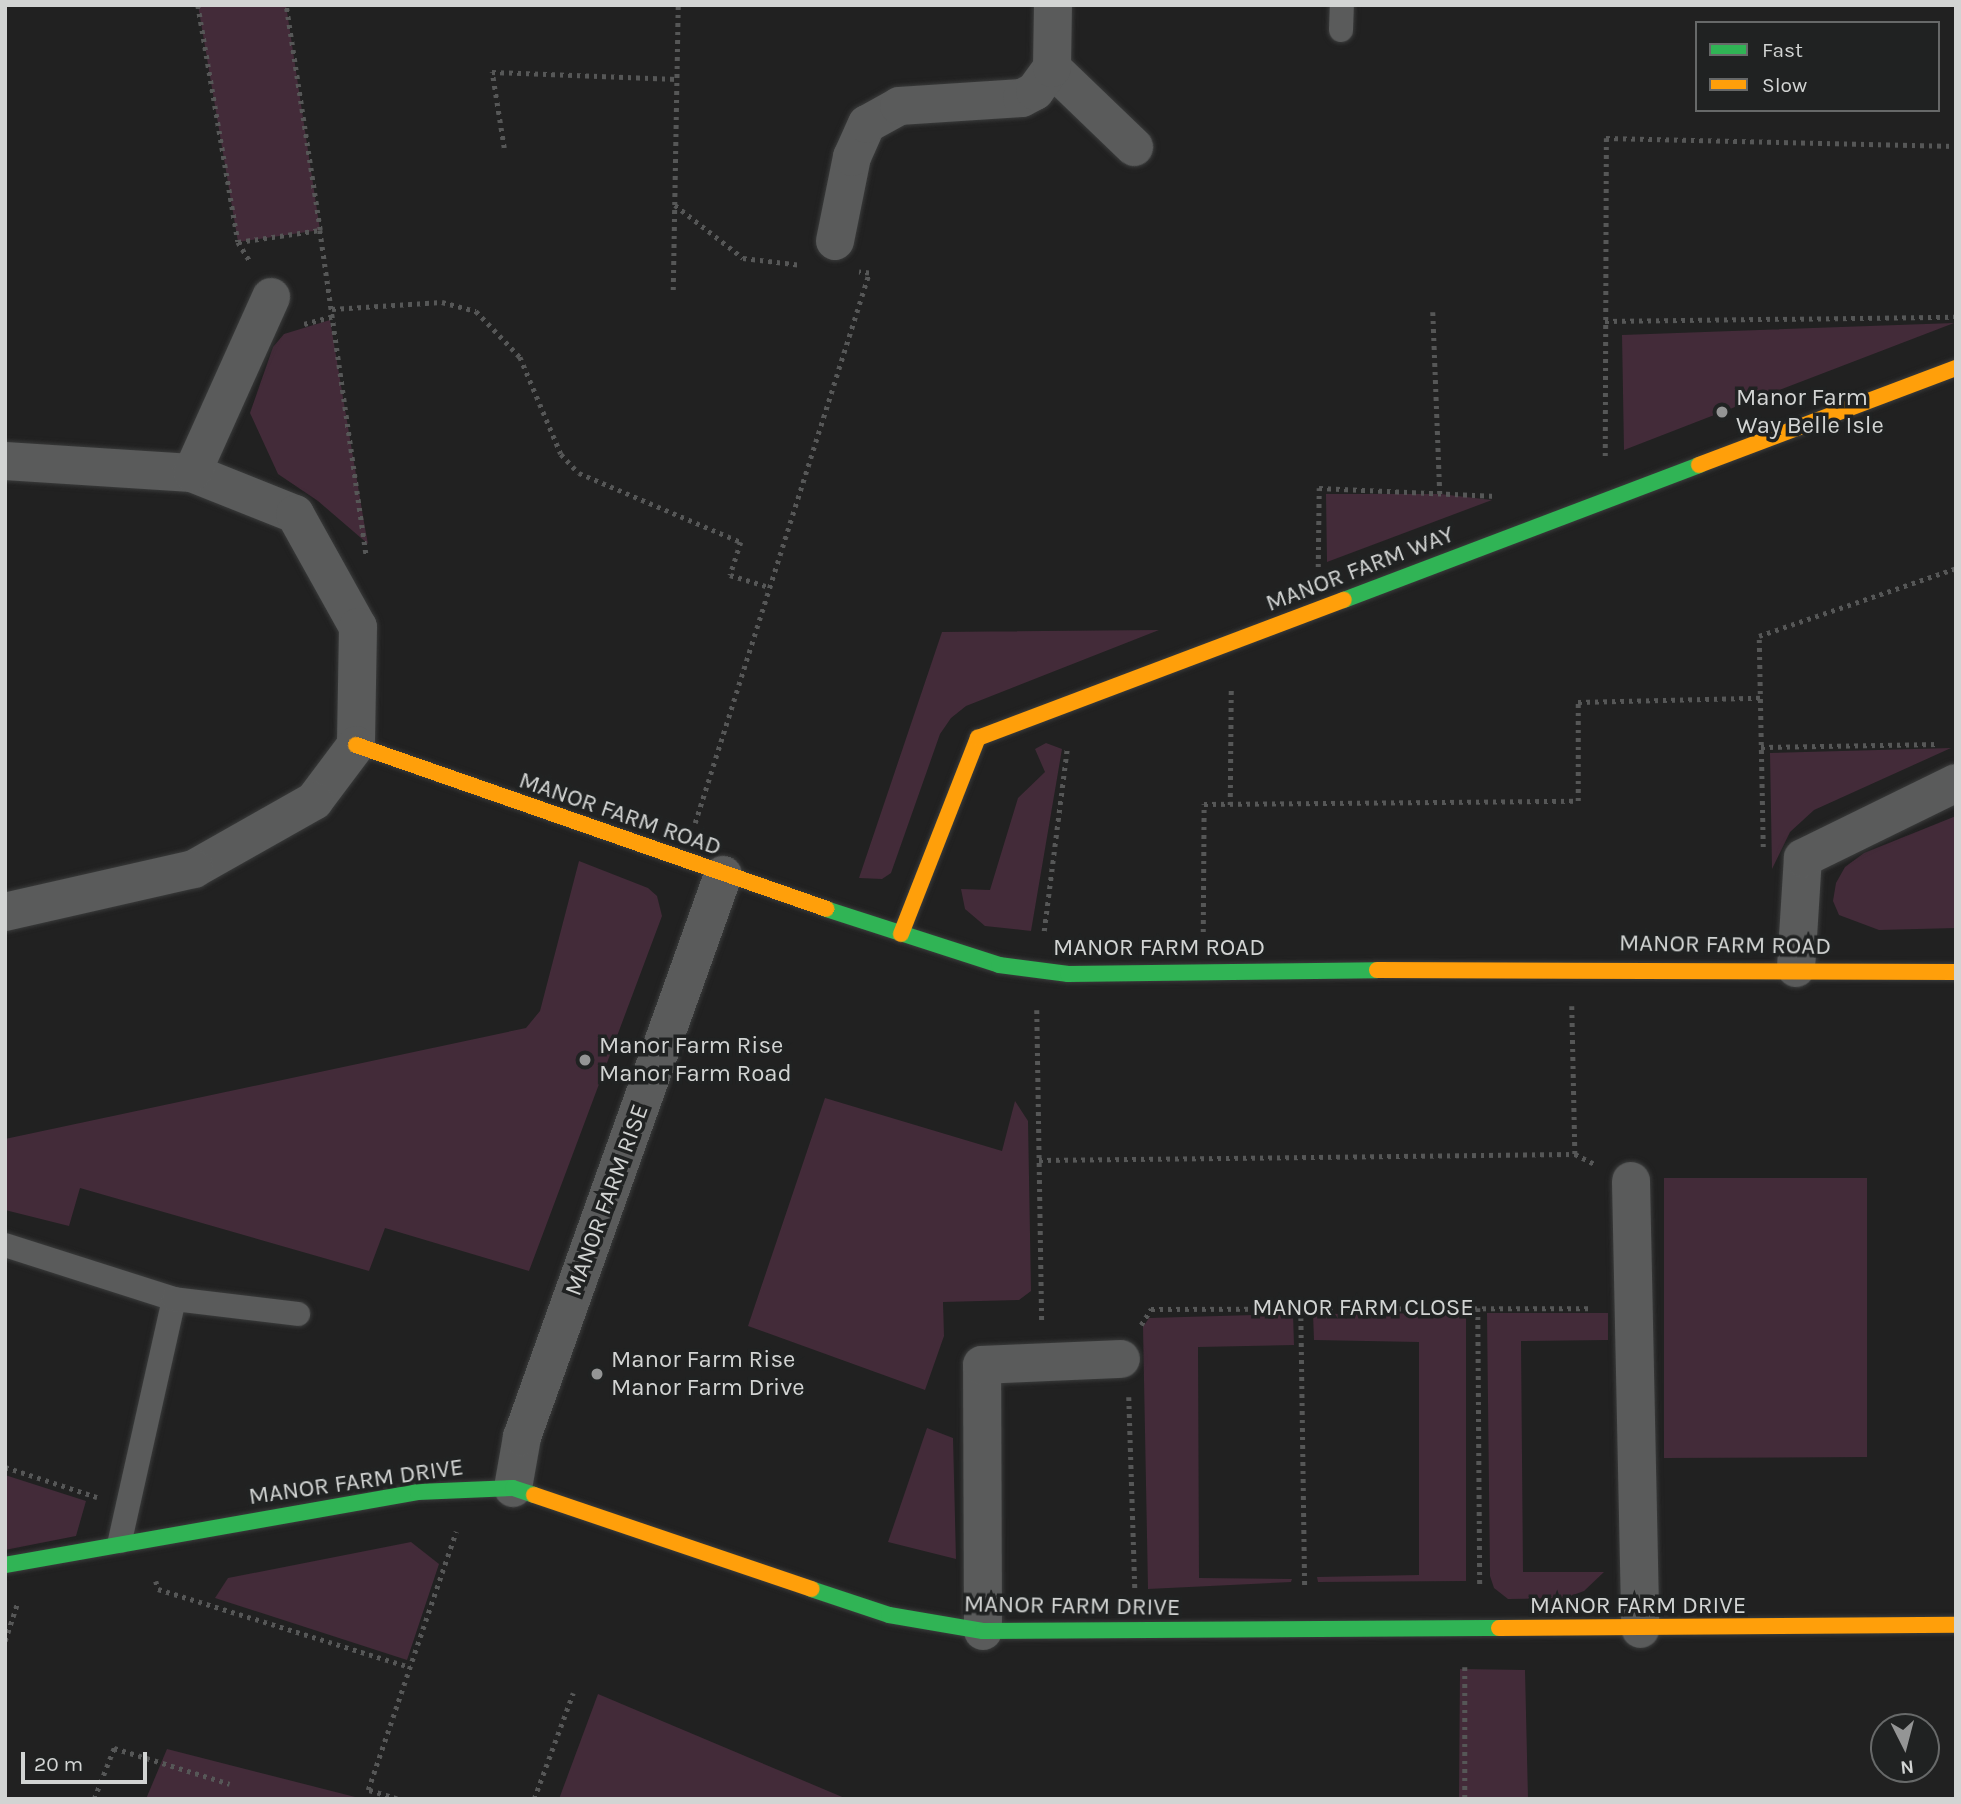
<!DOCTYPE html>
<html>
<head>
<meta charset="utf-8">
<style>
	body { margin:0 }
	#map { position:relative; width:1961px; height:1804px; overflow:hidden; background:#212121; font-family:Karla,sans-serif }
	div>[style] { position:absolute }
	.green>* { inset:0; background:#432b39 }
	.path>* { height:4.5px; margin-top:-2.25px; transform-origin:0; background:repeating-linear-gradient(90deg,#565757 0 3.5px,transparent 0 8.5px) }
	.roads { filter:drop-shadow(0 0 2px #3a3b3b) drop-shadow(0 0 2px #3a3b3b) }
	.lane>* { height:24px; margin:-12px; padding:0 12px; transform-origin:12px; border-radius:12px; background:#5a5b5b }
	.street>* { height:38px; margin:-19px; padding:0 19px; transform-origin:19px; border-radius:19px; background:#5a5b5b }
	.fast>* { height:16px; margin:-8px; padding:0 8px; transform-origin:8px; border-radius:8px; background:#30b455 }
	.slow>* { height:16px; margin:-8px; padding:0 8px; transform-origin:8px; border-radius:8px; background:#ff9f0a }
	.dots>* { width:19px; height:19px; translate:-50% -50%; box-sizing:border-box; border:4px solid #202222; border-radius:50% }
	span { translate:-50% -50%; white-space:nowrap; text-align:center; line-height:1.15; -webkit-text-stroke:7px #202222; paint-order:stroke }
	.poi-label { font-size:24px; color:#d2d4d3 }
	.left { translate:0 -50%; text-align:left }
	.street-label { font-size:24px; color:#d2d4d3 }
	.frame { position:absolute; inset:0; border:7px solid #d2d4d3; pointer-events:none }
	.legend { position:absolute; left:1695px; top:21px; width:245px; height:91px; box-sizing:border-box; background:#202222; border:2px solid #676969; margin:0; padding:9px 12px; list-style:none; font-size:21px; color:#d2d4d3 }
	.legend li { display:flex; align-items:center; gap:14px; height:35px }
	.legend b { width:35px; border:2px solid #676969 }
	.north { position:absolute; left:1870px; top:1713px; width:70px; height:70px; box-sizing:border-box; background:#202222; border:2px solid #676969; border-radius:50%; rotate:174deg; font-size:19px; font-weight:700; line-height:28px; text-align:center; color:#d2d4d3 }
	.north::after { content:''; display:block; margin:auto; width:24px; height:32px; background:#949595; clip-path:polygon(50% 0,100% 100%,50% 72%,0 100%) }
	.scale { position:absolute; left:21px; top:1752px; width:126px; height:32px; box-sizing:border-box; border:4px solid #d2d4d3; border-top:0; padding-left:9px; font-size:21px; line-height:24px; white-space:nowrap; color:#d2d4d3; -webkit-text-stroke:5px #202222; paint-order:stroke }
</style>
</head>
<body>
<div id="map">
	<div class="green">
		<i style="clip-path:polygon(198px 5px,286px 5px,320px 230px,238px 242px)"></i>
		<i style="clip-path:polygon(330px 320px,365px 528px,368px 544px,318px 501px,278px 474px,250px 413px,273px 347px,284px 334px)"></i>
		<i style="clip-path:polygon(1954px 323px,1722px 412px,1624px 450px,1622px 335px)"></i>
		<i style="clip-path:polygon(1326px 494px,1440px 494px,1492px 500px,1327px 562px)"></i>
		<i style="clip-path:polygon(1159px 630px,966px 706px,951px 718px,940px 734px,891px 873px,882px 879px,859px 878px,942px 632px)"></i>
		<i style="clip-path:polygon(1046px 743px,1062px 749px,1031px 931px,985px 926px,965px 909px,961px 889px,990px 890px,1018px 798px,1045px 772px,1035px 749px)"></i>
		<i style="clip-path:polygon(1951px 748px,1814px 810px,1790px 832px,1772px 869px,1770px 753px)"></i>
		<i style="clip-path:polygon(1956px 816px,1956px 928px,1879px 930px,1839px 915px,1833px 901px,1836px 883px,1845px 867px,1864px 853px)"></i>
		<i style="clip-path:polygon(579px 861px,648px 888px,657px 896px,662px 916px,529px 1271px,385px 1228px,369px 1271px,80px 1188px,69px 1226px,5px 1210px,5px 1139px,526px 1028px,540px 1011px)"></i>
		<i style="clip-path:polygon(825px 1098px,1002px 1151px,1015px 1101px,1028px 1121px,1031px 1291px,1019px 1300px,943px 1302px,944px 1336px,925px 1390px,748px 1326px)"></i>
		<i style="clip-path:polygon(1664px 1178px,1867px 1178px,1867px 1457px,1664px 1458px)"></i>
		<i style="clip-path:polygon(1466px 1313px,1466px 1581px,1318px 1582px,1317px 1577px,1419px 1575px,1419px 1342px,1314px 1340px,1313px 1314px)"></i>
		<i style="clip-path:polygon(1487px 1313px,1608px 1313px,1608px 1340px,1521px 1341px,1523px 1572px,1604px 1572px,1584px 1591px,1565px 1598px,1508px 1599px,1494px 1588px,1490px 1576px)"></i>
		<i style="clip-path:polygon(1293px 1314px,1294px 1345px,1198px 1347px,1199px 1578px,1292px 1579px,1291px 1582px,1148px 1589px,1143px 1327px,1149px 1318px)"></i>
		<i style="clip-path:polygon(927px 1428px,953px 1438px,956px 1559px,888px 1542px)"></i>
		<i style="clip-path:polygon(5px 1475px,86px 1501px,76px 1536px,5px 1550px)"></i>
		<i style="clip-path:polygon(411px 1542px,439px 1564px,407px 1660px,215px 1598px,228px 1578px)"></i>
		<i style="clip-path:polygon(1460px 1669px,1525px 1670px,1528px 1799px,1459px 1799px)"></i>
		<i style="clip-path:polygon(598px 1694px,847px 1799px,559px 1799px)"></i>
		<i style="clip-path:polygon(167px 1749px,363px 1799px,146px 1799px)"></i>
	</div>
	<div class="path">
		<i style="left:198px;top:5px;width:240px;rotate:80.4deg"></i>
		<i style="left:238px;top:242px;width:25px;rotate:58deg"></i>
		<i style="left:504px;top:148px;width:77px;rotate:-99deg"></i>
		<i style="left:492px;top:72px;width:185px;rotate:2.2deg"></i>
		<i style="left:675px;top:205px;width:86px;rotate:37.9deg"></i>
		<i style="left:743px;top:258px;width:59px;rotate:6.8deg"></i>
		<i style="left:320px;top:230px;width:328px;rotate:81.9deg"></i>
		<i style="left:238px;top:242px;width:83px;rotate:-8.3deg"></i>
		<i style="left:320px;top:230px;width:228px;rotate:-98.6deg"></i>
		<i style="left:673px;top:290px;width:285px;rotate:-89deg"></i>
		<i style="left:332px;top:309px;width:110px;rotate:-3.6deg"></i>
		<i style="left:442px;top:302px;width:35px;rotate:15deg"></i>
		<i style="left:476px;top:311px;width:64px;rotate:46.3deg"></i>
		<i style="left:520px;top:357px;width:105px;rotate:67.1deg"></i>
		<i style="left:561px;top:454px;width:26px;rotate:47deg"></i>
		<i style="left:579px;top:473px;width:176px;rotate:23.1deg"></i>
		<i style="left:741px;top:542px;width:35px;rotate:108deg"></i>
		<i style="left:730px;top:575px;width:41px;rotate:17.1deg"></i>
		<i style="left:1433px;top:312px;width:182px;rotate:87.8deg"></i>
		<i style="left:1605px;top:321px;width:351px;rotate:-0.7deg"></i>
		<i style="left:304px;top:324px;width:30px;rotate:-15deg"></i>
		<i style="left:1605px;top:456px;width:318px;rotate:-89.8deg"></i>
		<i style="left:1606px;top:138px;width:350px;rotate:1.3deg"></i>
		<i style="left:1318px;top:567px;width:79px;rotate:-89.3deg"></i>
		<i style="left:1319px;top:488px;width:178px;rotate:2.6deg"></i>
		<i style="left:1761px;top:747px;width:178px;rotate:-1deg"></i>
		<i style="left:1230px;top:805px;width:119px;rotate:-89.5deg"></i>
		<i style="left:695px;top:823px;width:577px;rotate:-72.44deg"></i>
		<i style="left:869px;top:273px;width:10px;rotate:-174deg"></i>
		<i style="left:1763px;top:847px;width:211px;rotate:-91.1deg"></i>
		<i style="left:1759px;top:636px;width:208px;rotate:-19deg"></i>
		<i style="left:1044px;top:931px;width:183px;rotate:-82.8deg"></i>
		<i style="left:1203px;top:932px;width:128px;rotate:-89.6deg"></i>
		<i style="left:1204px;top:804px;width:374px;rotate:-0.5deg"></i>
		<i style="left:1578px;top:801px;width:99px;rotate:-90deg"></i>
		<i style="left:1578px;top:702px;width:182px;rotate:-1.3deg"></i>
		<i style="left:1572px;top:1006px;width:148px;rotate:88.8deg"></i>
		<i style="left:1575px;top:1154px;width:22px;rotate:27deg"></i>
		<i style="left:1037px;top:1010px;width:313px;rotate:89.1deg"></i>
		<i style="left:1039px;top:1160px;width:536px;rotate:-0.64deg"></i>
		<i style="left:1478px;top:1308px;width:279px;rotate:89.6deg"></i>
		<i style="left:1301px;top:1309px;width:279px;rotate:89.2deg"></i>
		<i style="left:1141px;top:1325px;width:19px;rotate:-58deg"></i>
		<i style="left:1151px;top:1309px;width:441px;rotate:-0.1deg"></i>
		<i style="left:1129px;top:1397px;width:194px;rotate:88.2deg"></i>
		<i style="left:5px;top:1467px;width:97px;rotate:18.1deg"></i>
		<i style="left:156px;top:1581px;width:8px;rotate:76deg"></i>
		<i style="left:158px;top:1589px;width:264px;rotate:17.2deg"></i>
		<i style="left:5px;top:1641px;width:39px;rotate:-72deg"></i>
		<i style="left:1465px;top:1667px;width:132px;rotate:90deg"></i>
		<i style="left:94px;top:1799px;width:55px;rotate:-68.6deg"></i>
		<i style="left:114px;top:1748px;width:121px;rotate:17.2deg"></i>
		<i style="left:397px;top:1799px;width:30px;rotate:-163deg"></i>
		<i style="left:368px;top:1790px;width:273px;rotate:-71.2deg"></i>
		<i style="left:534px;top:1799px;width:113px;rotate:-69.8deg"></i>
	</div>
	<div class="roads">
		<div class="lane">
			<i style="left:1341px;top:30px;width:25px;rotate:-88deg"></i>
			<i style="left:5px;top:1245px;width:177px;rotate:17.7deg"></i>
			<i style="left:174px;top:1299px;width:248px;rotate:102.6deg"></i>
			<i style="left:174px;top:1299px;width:125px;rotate:6.9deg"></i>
		</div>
		<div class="street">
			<i style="left:1052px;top:68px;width:114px;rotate:43.9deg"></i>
			<i style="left:835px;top:241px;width:86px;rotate:-78.6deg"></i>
			<i style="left:852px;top:157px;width:36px;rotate:-66deg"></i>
			<i style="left:867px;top:124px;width:37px;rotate:-29deg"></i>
			<i style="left:899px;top:106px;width:123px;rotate:-3.7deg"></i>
			<i style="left:1022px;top:98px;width:15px;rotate:-28deg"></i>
			<i style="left:1035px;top:91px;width:29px;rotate:-54deg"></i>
			<i style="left:1052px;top:68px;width:63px;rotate:-89.1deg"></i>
			<i style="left:5px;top:461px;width:187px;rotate:3.7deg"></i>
			<i style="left:192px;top:473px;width:111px;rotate:21.7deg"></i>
			<i style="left:295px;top:514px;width:129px;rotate:60.9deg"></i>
			<i style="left:358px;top:627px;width:118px;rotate:91deg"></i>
			<i style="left:356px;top:745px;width:70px;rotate:126.9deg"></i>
			<i style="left:314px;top:801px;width:138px;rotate:150.5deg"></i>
			<i style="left:194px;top:869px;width:194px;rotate:167.2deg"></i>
			<i style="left:192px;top:473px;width:193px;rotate:-65.8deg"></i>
			<i style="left:1796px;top:968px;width:110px;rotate:-86.4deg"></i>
			<i style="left:1803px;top:858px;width:170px;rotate:-26.1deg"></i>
			<i style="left:1631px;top:1181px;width:448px;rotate:88.8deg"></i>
			<i style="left:513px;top:1488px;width:52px;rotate:-80deg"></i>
			<i style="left:522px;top:1437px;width:597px;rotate:-70.32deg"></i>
			<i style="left:983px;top:1631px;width:266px;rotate:-90.2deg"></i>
			<i style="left:982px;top:1365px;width:139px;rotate:-2.5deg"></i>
		</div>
		<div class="fast">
			<i style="left:1344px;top:600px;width:380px;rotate:-20.8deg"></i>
			<i style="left:826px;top:909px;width:182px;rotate:17.9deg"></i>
			<i style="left:999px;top:965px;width:70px;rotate:7.4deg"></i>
			<i style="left:1068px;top:974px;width:309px;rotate:-0.7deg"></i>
			<i style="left:5px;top:1565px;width:419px;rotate:-10deg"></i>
			<i style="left:418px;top:1492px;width:95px;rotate:-2.4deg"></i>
			<i style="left:513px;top:1488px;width:22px;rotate:18deg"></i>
			<i style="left:811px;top:1589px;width:82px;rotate:18.4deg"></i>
			<i style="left:889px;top:1615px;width:95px;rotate:9.7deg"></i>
			<i style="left:983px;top:1631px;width:516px;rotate:-0.33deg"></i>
		</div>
		<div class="slow">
			<i style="left:1699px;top:465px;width:275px;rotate:-20.7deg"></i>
			<i style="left:356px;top:745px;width:498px;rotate:19.2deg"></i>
			<i style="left:901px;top:934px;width:211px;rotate:-68.6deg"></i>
			<i style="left:978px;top:738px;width:391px;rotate:-20.7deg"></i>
			<i style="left:1377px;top:970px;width:579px;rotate:0.2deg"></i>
			<i style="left:534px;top:1495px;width:293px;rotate:18.7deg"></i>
			<i style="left:1499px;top:1628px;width:457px;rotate:-0.4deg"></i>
		</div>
	</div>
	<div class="dots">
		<i style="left:1722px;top:412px;background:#949595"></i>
		<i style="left:585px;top:1060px;background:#949595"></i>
		<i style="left:597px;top:1374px;background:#949595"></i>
	</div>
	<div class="poi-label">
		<span class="left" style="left:1736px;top:412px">Manor Farm<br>Way Belle Isle</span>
		<span class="left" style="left:599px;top:1060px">Manor Farm Rise<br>Manor Farm Road</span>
		<span class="left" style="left:611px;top:1374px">Manor Farm Rise<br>Manor Farm Drive</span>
	</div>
	<div class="street-label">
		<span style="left:1360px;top:569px;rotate:-21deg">MANOR FARM WAY</span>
		<span style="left:620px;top:814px;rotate:19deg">MANOR FARM ROAD</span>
		<span style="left:1725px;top:945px;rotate:1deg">MANOR FARM ROAD</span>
		<span style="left:1159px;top:948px">MANOR FARM ROAD</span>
		<span style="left:607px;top:1200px;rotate:-70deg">MANOR FARM RISE</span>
		<span style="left:1363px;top:1308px">MANOR FARM CLOSE</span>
		<span style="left:356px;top:1482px;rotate:-8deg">MANOR FARM DRIVE</span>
		<span style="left:1072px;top:1606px;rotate:1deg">MANOR FARM DRIVE</span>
		<span style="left:1638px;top:1606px">MANOR FARM DRIVE</span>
	</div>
	<div class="frame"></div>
	<ul class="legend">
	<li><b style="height:9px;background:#30b455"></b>Fast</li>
	<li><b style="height:9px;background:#ff9f0a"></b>Slow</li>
	</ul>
	<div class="north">N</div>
	<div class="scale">20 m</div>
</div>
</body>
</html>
